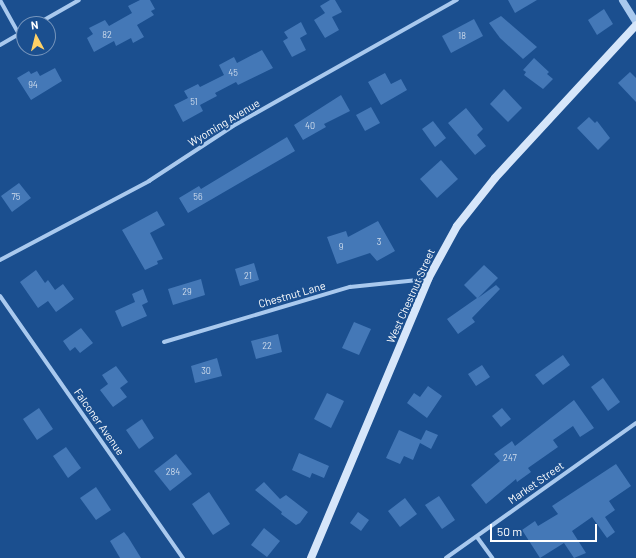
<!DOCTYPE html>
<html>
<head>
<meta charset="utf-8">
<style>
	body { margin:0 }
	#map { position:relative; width:636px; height:558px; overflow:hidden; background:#1b4f8f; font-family:Barlow,sans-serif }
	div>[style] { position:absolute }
	.building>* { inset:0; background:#4478b7 }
	.minor>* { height:4px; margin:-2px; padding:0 2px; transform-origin:2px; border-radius:2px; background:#a9c9ee }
	.tertiary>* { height:7px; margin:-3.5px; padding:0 3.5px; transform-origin:3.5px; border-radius:3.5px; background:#a9c9ee }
	.secondary>* { height:8px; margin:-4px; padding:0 4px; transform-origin:4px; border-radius:4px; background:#d6e6fa }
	span { translate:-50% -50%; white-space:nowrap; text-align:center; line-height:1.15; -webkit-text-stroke:4px #1b4f8f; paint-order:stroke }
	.number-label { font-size:9px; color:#d0dded }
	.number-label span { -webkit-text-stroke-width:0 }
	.street-label { font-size:11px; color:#fff }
	.north { position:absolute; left:16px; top:16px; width:40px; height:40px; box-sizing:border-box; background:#1b4f8f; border:1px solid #7695bc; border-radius:50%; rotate:353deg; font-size:11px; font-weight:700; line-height:16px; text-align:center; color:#fff }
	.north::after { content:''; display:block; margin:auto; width:14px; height:18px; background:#ffd166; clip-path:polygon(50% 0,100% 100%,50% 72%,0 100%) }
	.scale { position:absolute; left:490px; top:524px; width:107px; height:18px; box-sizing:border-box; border:2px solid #fff; border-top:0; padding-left:5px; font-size:12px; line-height:14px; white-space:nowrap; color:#fff; -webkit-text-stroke:3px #1b4f8f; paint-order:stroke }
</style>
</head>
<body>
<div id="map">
	<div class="building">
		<i style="clip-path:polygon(140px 0,150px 0,155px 9px,151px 11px,154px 15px,137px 25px,144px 37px,133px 43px,131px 38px,116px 46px,114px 41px,94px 52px,87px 38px,93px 34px,89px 28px,105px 20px,109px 26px,132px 13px,128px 6px)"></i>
		<i style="clip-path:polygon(330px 0,335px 0,342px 12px,332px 17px,339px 30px,325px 38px,314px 20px,325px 13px,320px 6px)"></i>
		<i style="clip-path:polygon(508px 0,537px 0,515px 13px)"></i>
		<i style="clip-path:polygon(604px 9px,613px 24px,597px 35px,588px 20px)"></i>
		<i style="clip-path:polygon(501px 16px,537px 47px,523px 59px,500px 38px,489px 23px)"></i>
		<i style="clip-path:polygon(474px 19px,483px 36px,451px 53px,442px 36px)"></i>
		<i style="clip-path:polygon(301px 22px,307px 34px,300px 38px,306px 50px,292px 57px,283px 41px,288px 38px,284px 32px)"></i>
		<i style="clip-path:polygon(262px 50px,273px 68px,238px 85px,236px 82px,215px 93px,217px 96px,200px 105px,203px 111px,183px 122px,174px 105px,188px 98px,184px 91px,198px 84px,200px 87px,224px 75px,219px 65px,234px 57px,237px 63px)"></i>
		<i style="clip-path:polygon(534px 58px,549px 72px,547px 74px,553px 79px,543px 89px,524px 75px,526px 72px,523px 70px)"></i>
		<i style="clip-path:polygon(55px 68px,62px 81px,31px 100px,17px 78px,29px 71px,31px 74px,37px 71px,40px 76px)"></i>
		<i style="clip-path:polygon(630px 72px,636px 78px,636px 102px,618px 83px)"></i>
		<i style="clip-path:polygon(385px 73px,391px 84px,401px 79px,407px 90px,381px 105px,368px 82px)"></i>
		<i style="clip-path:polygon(504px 89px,522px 108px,508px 122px,490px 104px)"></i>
		<i style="clip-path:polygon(341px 95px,350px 111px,324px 124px,326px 127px,303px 140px,294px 125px)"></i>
		<i style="clip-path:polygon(371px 107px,380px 123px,365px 131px,356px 115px)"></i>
		<i style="clip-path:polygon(466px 108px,483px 129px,477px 135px,486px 146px,475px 155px,448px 123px)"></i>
		<i style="clip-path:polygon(589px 117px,595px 123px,597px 121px,610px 138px,598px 150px,577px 128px)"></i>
		<i style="clip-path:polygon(433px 121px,446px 138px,435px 147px,422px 129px)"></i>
		<i style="clip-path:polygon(287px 137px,295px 151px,188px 213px,179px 198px,199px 186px,201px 189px)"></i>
		<i style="clip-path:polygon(441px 160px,458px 179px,437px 198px,420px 179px)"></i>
		<i style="clip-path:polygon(19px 183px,31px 198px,12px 212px,1px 196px)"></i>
		<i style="clip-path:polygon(157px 211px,165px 225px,150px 233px,163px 259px,157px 261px,158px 264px,145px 270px,122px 230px)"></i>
		<i style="clip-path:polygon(378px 221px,395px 251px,377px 261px,370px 253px,337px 264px,327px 237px,346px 231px,348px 237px)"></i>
		<i style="clip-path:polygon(254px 263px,259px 280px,240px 286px,235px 269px)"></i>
		<i style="clip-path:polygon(484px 265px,498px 278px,478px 298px,496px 285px,500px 289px,472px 318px,475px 322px,458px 334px,447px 319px,477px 298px,464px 285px)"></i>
		<i style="clip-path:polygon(36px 270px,45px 283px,48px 280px,55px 290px,63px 284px,74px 299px,56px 312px,48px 301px,38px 308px,20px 282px)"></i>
		<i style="clip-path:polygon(201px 279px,205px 295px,173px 305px,168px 289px)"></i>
		<i style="clip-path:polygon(143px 289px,148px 302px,142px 305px,147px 316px,122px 327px,115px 311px,135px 302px,132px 294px)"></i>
		<i style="clip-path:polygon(354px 322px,371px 329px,359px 355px,342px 348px)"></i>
		<i style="clip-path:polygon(81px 328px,93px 343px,80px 353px,75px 347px,70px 351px,63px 341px)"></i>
		<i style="clip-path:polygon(278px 334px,282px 352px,256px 359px,251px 341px)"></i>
		<i style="clip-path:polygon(563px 355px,570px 365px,543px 385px,535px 375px)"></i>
		<i style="clip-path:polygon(217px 358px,222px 376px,195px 383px,191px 366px)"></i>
		<i style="clip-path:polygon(482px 365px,490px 377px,476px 386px,468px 374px)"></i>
		<i style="clip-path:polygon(116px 366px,128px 382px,120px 388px,127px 397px,113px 407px,100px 390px,108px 384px,102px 375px)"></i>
		<i style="clip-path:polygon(603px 378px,620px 402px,608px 411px,591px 387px)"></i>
		<i style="clip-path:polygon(428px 386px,442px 396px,427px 418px,407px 403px,414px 393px,420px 397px)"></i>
		<i style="clip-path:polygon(327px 393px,344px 401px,331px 428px,314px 419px)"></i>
		<i style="clip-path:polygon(574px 400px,594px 428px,580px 437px,573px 426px,553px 440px,558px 447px,528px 468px,531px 472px,517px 482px,516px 479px,486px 504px,471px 485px,500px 461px,494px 454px,512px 441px,515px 446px)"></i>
		<i style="clip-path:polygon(39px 408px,53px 429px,37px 440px,23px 419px)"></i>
		<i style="clip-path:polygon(502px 408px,511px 419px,501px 427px,492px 416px)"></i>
		<i style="clip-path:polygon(142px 419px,154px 438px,139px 449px,126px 430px)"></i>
		<i style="clip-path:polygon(399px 430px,421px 440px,426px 430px,438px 435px,431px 449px,420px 443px,413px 460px,404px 456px,400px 464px,386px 458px)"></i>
		<i style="clip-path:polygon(66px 447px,81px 468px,68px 478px,53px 456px)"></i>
		<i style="clip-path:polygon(299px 453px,329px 466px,324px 478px,312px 473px,310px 478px,292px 470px)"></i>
		<i style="clip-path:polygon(176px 454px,192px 474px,170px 491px,154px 471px)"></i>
		<i style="clip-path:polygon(616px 464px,631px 486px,609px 501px,615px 510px,605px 517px,615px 532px,607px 538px,592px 517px,572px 531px,586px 553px,574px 558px,564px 543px,540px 558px,522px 530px,535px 521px,538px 526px,558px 514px,552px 506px)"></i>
		<i style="clip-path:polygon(264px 482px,280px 499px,286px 495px,308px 512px,300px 523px,296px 525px,281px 514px,282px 512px,255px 490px)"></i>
		<i style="clip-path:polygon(96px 487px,111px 510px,96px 520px,80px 498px)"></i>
		<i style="clip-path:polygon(209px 492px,230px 524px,213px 535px,192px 504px)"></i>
		<i style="clip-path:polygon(439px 496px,455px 520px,442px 529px,425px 505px)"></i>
		<i style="clip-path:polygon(405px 498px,417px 514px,400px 527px,388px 511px)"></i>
		<i style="clip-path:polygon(358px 512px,369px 520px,361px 531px,350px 523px)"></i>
		<i style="clip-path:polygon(264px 528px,280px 541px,267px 557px,251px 545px)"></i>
		<i style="clip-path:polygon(124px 532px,128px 537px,141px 558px,120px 558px,110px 541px)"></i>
	</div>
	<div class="minor">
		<i style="left:0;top:0;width:39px;rotate:61deg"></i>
		<i style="left:37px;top:24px;width:48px;rotate:-29.7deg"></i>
		<i style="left:0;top:45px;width:28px;rotate:-30deg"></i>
		<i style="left:0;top:260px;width:169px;rotate:-27.9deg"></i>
		<i style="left:149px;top:181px;width:100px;rotate:-33.2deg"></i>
		<i style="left:233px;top:126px;width:257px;rotate:-29.4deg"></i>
		<i style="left:0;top:296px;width:320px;rotate:55.1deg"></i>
		<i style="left:164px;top:342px;width:194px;rotate:-16.5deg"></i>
		<i style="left:350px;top:287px;width:78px;rotate:-5.9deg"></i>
		<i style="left:477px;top:537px;width:26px;rotate:54deg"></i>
		<i style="left:446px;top:558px;width:233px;rotate:-35.4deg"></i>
	</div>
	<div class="tertiary">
		<i style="left:622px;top:0;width:26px;rotate:58deg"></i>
	</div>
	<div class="secondary">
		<i style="left:311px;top:558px;width:303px;rotate:-67.2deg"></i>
		<i style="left:428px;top:279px;width:60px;rotate:-61.3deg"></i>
		<i style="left:457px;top:226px;width:61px;rotate:-51.6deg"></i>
		<i style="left:495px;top:178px;width:208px;rotate:-47.3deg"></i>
	</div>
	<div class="number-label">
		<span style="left:107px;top:35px">82</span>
		<span style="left:462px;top:36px">18</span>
		<span style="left:233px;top:73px">45</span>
		<span style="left:33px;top:85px">94</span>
		<span style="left:194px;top:102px">51</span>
		<span style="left:310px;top:126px">40</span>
		<span style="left:16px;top:197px">75</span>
		<span style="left:198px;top:197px">56</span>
		<span style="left:379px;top:242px">3</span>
		<span style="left:341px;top:247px">9</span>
		<span style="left:248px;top:276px">21</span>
		<span style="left:187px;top:292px">29</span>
		<span style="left:267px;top:346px">22</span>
		<span style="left:206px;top:371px">30</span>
		<span style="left:510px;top:458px">247</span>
		<span style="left:173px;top:472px">284</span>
	</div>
	<div class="street-label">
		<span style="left:224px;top:123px;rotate:-31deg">Wyoming Avenue</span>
		<span style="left:292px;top:295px;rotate:-16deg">Chestnut Lane</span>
		<span style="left:411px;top:296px;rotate:-66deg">West Chestnut Street</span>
		<span style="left:99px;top:422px;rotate:55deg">Falconer Avenue</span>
		<span style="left:536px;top:483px;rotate:-35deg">Market Street</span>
	</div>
	<div class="north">N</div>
	<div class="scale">50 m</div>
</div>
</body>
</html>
